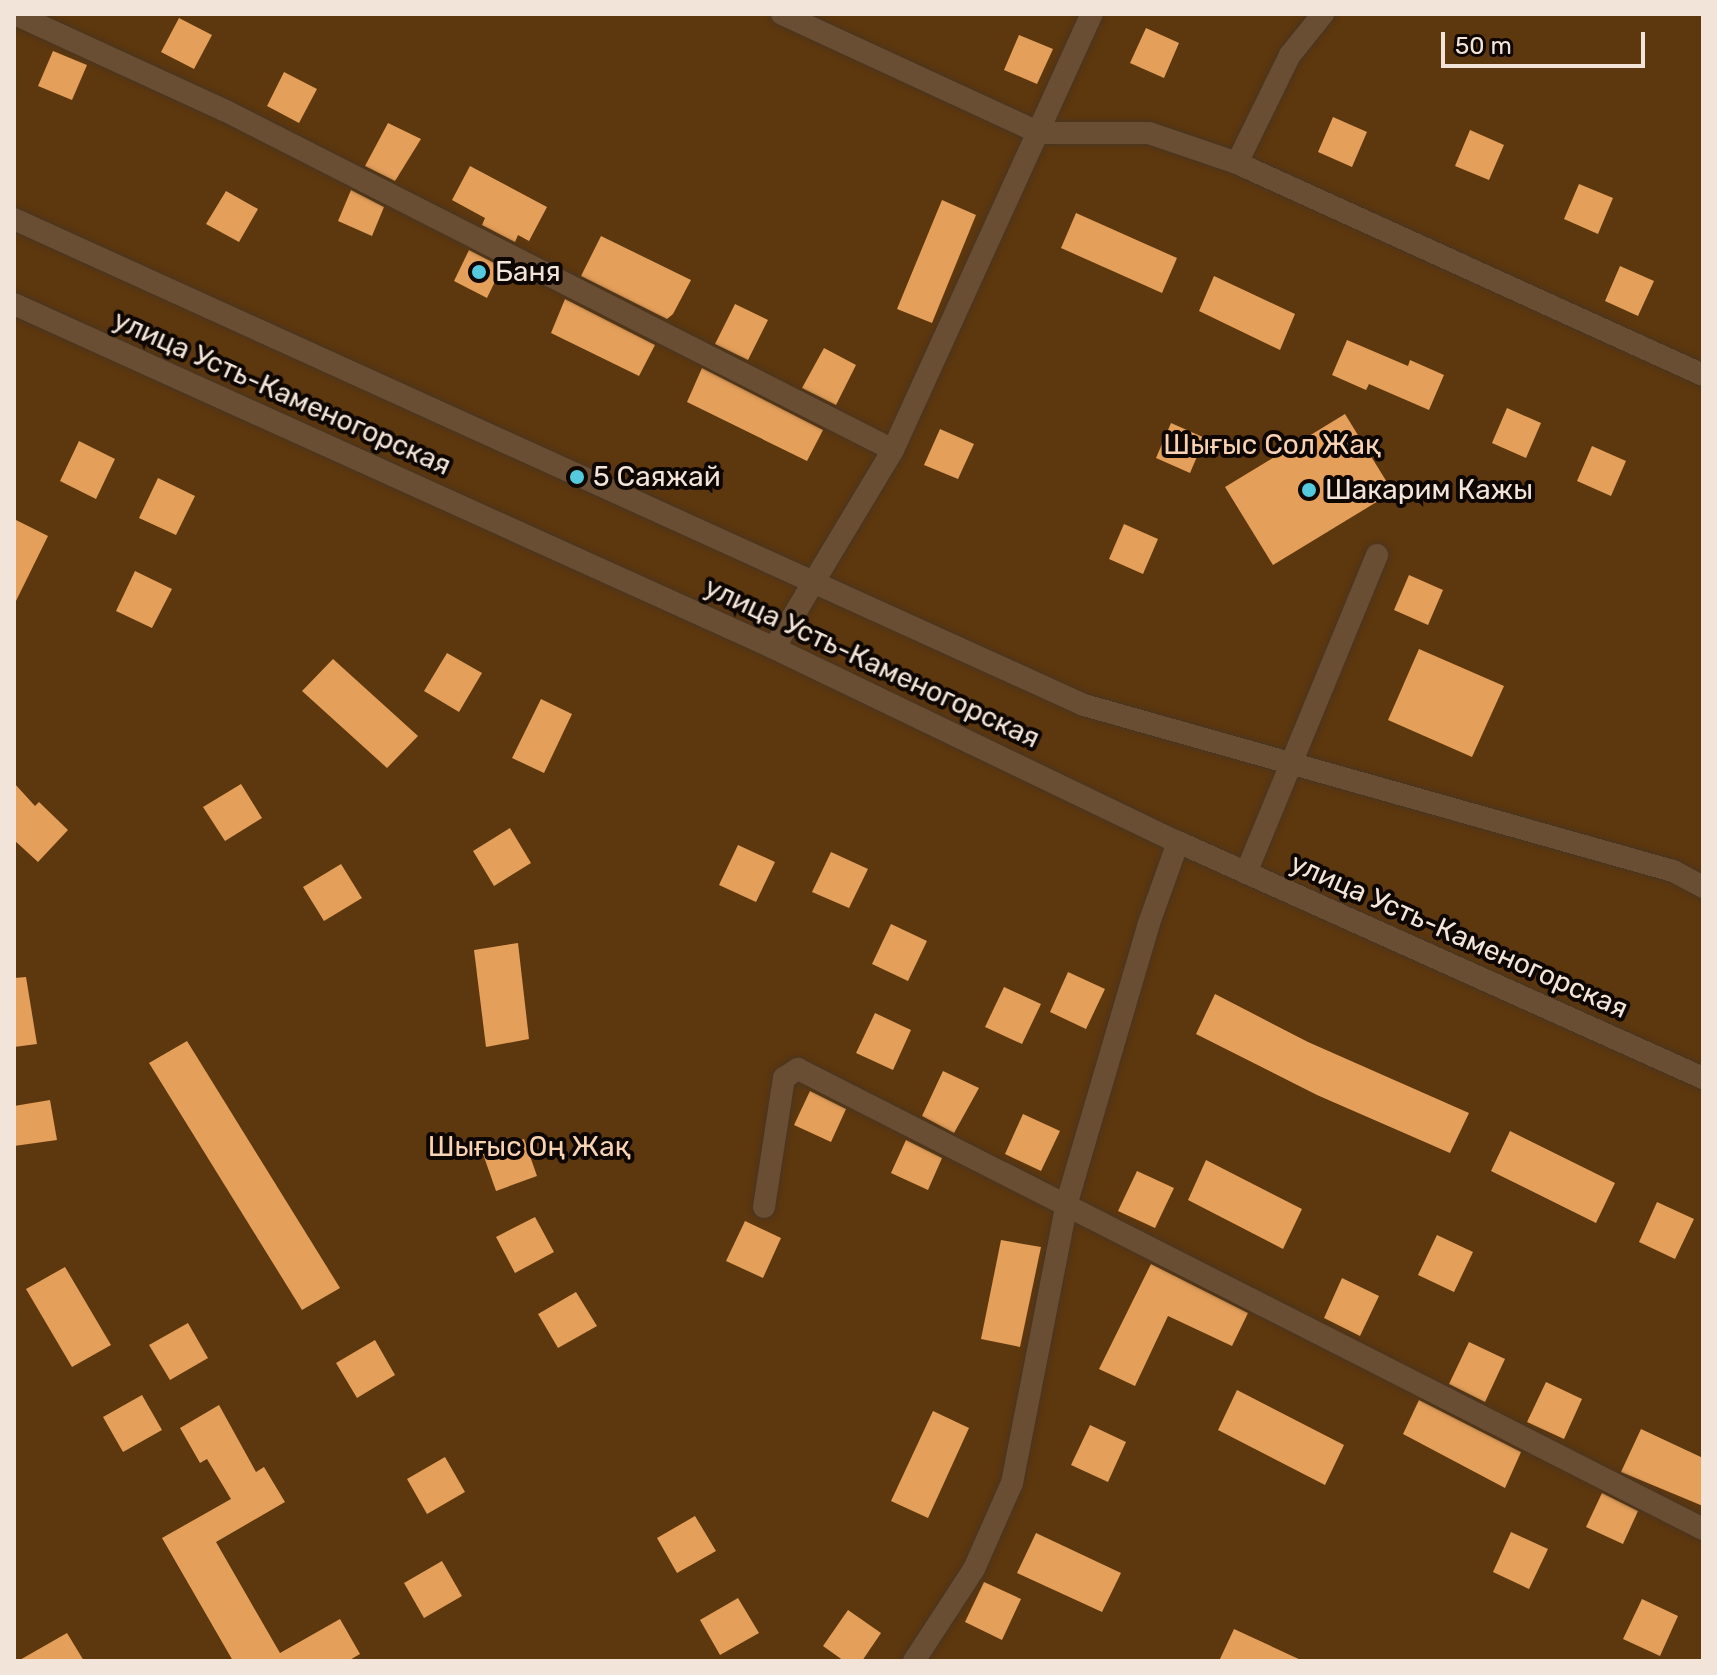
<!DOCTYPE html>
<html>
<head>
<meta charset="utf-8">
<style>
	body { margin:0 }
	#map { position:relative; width:1717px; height:1675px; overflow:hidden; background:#2b1804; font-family:Rubik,sans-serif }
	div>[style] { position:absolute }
	.green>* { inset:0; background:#5d370e }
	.building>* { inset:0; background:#e49f5a }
	.roads { filter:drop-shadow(0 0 2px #473522) drop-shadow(0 0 2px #473522) }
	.minor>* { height:22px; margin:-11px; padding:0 11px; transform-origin:11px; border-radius:11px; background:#694e34 }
	.tertiary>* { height:22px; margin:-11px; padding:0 11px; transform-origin:11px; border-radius:11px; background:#694e34 }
	.dots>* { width:22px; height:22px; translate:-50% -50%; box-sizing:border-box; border:4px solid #0d0601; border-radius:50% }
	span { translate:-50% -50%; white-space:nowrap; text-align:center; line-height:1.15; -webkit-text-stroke:8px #0d0601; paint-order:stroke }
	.poi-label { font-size:28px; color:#f2e4d8 }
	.left { translate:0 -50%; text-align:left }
	.street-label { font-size:28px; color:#f2e4d8 }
	.park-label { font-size:28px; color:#f8d3b3 }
	.frame { position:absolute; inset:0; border:16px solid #f2e4d8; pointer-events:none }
	.scale { position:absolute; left:1441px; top:32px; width:204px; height:36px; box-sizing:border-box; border:4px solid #f2e4d8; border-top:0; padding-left:10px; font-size:24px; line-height:28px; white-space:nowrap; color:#f2e4d8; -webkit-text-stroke:6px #0d0601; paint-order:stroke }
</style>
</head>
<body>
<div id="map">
	<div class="green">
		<i style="clip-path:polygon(14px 14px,1703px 14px,1703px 1661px,14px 1661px)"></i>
	</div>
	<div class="building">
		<i style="clip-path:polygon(179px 18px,212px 35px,194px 69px,161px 52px)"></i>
		<i style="clip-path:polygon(1146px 28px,1179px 43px,1164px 78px,1130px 63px)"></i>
		<i style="clip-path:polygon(1019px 35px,1053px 49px,1037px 84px,1004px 70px)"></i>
		<i style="clip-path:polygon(53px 51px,87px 65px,72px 100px,38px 86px)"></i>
		<i style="clip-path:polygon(284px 72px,317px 89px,299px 123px,267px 106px)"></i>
		<i style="clip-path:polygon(1333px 117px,1367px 132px,1352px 167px,1318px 152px)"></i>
		<i style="clip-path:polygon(388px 123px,421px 139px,395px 181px,365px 166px)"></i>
		<i style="clip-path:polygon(1470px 130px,1504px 145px,1489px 180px,1455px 166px)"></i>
		<i style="clip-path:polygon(470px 166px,547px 207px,529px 241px,518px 235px,515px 242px,482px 225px,485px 218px,452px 200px)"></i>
		<i style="clip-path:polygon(1579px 184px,1613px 198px,1598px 234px,1564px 219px)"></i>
		<i style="clip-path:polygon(351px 190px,384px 207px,372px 236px,338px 221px)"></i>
		<i style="clip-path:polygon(226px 191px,258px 209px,239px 242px,206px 224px)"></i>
		<i style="clip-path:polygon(942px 200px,976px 215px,932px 323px,897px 309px)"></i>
		<i style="clip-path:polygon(1076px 213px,1177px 258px,1162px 293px,1061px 248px)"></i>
		<i style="clip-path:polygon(601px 236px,691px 280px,673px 314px,667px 319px,581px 276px)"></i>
		<i style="clip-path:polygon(469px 250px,502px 267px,487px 298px,454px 281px)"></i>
		<i style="clip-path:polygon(1620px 266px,1654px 281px,1638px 316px,1605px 301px)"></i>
		<i style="clip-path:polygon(1214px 276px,1295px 314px,1280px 350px,1199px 311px)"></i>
		<i style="clip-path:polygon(565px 299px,655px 345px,639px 376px,551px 333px)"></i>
		<i style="clip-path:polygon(735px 304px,768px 320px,748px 360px,715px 344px)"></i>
		<i style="clip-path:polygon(1347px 340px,1408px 366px,1410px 360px,1444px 375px,1429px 410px,1369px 384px,1366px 390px,1332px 375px)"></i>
		<i style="clip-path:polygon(824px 348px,856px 365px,836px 405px,802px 388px)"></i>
		<i style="clip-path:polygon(702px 368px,823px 430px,807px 461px,687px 402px)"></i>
		<i style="clip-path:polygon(1507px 408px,1541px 423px,1526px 458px,1492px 443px)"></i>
		<i style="clip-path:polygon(1345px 414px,1393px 492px,1273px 565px,1225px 487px)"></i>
		<i style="clip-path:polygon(1171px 423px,1205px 438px,1190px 473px,1156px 458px)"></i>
		<i style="clip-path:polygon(940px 429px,974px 444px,958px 479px,924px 465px)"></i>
		<i style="clip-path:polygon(79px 441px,115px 459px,96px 499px,60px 481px)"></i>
		<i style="clip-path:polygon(1592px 446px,1626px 461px,1611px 496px,1577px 481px)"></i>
		<i style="clip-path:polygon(158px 478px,195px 496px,176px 535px,139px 518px)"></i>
		<i style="clip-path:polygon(14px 519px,48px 536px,14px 605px)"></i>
		<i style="clip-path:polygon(1124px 524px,1158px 539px,1143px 574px,1109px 559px)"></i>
		<i style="clip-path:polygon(135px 571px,172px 589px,152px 628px,116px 611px)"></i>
		<i style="clip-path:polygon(1409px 575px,1443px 590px,1428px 625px,1394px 610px)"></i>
		<i style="clip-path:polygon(1419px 649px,1504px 686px,1472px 757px,1388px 720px)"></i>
		<i style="clip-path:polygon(447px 653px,482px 673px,459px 712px,424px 691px)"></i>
		<i style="clip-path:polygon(333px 659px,418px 736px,387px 768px,302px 691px)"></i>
		<i style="clip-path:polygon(541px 699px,572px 714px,544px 773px,512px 758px)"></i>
		<i style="clip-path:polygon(14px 783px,35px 806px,39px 802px,68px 830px,38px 862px,14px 840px)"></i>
		<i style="clip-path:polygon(241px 784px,262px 818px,225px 841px,203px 807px)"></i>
		<i style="clip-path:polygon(510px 828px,531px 863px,494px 886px,473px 851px)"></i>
		<i style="clip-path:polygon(738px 845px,775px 862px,756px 902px,719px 885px)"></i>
		<i style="clip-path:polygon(831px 852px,868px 869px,849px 908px,812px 892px)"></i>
		<i style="clip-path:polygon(341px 864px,362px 898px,324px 921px,303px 887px)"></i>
		<i style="clip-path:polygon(891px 924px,927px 941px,908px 981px,872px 964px)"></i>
		<i style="clip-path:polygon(518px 943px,529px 1039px,486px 1047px,474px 950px)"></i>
		<i style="clip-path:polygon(1068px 972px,1105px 989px,1086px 1029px,1050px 1012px)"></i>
		<i style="clip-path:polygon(26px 977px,37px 1044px,14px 1047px,14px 978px)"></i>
		<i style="clip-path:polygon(1004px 987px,1041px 1004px,1022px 1044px,985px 1027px)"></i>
		<i style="clip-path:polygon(1215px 994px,1308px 1042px,1469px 1113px,1450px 1153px,1317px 1095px,1196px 1034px)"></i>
		<i style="clip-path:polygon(875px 1013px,911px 1030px,893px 1070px,856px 1053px)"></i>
		<i style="clip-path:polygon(187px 1041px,340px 1288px,302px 1310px,149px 1063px)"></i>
		<i style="clip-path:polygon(943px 1071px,979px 1088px,954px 1133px,922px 1116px)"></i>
		<i style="clip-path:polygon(810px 1091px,846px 1109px,831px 1142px,794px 1125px)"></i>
		<i style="clip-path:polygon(50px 1100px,57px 1140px,14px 1146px,14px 1106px)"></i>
		<i style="clip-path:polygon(1023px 1114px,1060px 1131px,1041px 1171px,1005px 1154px)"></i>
		<i style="clip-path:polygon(1510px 1131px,1615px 1183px,1596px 1223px,1491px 1171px)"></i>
		<i style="clip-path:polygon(524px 1139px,537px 1176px,496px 1191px,483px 1154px)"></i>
		<i style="clip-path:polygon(906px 1140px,942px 1158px,928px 1190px,891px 1173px)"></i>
		<i style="clip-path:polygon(1206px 1160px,1302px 1209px,1283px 1249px,1188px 1200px)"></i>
		<i style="clip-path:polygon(1137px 1171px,1174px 1188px,1155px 1228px,1118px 1211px)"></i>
		<i style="clip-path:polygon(1657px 1202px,1694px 1219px,1675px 1259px,1639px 1242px)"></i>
		<i style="clip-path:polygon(535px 1217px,554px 1252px,515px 1273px,496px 1237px)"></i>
		<i style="clip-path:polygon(745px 1221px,781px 1238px,763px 1278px,726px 1261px)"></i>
		<i style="clip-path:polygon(1437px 1235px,1473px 1252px,1454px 1292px,1418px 1275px)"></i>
		<i style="clip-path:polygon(1001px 1240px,1041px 1247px,1020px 1347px,981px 1339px)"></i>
		<i style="clip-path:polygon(1151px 1264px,1248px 1313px,1232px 1346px,1168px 1316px,1135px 1386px,1099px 1369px)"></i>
		<i style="clip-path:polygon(65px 1267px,111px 1345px,72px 1367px,26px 1289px)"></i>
		<i style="clip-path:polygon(1342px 1278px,1379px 1296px,1360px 1336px,1324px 1318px)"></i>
		<i style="clip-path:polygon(576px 1292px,597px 1326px,558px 1348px,538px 1314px)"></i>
		<i style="clip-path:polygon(188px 1323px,208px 1358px,170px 1380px,149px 1345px)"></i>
		<i style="clip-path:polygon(375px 1340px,395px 1375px,357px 1398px,336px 1363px)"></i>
		<i style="clip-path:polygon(1469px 1342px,1505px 1359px,1485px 1402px,1449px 1384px)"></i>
		<i style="clip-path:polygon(1546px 1382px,1582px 1399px,1564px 1439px,1527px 1422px)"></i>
		<i style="clip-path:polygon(1237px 1390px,1344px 1445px,1325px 1485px,1218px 1430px)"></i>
		<i style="clip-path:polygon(142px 1395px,162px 1430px,123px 1452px,103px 1417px)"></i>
		<i style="clip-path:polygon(1419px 1400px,1521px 1452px,1505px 1488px,1403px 1434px)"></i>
		<i style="clip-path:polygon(219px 1405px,256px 1472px,264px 1467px,285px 1502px,216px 1542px,280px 1653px,340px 1619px,360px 1654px,348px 1661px,233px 1661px,162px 1538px,231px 1499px,207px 1459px,200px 1463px,180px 1428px)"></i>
		<i style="clip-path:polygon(933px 1411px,969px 1428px,928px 1518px,891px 1501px)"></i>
		<i style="clip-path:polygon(1090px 1425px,1126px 1442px,1108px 1482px,1071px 1465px)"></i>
		<i style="clip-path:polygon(1641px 1429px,1703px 1458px,1703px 1506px,1621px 1472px)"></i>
		<i style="clip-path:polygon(445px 1457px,465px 1492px,427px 1514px,407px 1479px)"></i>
		<i style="clip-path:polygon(1602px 1493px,1638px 1511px,1623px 1544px,1586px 1527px)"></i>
		<i style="clip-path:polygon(695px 1516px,716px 1551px,677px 1573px,657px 1538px)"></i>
		<i style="clip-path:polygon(1511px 1532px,1548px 1549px,1529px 1589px,1493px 1572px)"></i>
		<i style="clip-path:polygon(1036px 1533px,1121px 1573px,1102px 1612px,1017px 1573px)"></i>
		<i style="clip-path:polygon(442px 1561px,462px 1596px,424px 1618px,404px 1583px)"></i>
		<i style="clip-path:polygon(984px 1582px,1021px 1599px,1002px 1640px,965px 1622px)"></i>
		<i style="clip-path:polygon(738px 1598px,759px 1633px,720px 1655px,700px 1620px)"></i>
		<i style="clip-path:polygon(1642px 1599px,1678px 1616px,1660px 1656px,1623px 1639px)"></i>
		<i style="clip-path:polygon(848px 1610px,881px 1633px,862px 1661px,844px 1661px,823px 1646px)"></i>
		<i style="clip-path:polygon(1234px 1629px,1303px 1661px,1219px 1661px)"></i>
		<i style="clip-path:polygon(67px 1633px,84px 1661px,18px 1661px)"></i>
	</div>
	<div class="roads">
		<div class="minor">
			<i style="left:15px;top:14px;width:230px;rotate:24.7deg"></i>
			<i style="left:224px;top:110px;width:750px;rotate:26.94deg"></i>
			<i style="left:782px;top:14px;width:283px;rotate:24.8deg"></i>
			<i style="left:1039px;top:133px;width:110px"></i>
			<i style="left:1149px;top:133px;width:93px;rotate:18.8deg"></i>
			<i style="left:1237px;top:163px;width:512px;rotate:24.46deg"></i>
			<i style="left:1237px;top:163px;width:120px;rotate:-63.9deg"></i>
			<i style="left:1290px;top:55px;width:53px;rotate:-51.2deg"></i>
			<i style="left:14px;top:219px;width:1175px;rotate:24.43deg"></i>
			<i style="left:1084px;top:705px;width:612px;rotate:15.74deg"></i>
			<i style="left:1673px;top:871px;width:34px;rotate:28deg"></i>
			<i style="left:774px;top:648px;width:231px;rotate:-59deg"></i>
			<i style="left:893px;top:450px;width:479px;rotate:-65.5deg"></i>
			<i style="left:1246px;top:873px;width:344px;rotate:-67.6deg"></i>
			<i style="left:764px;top:1207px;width:131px;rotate:-81.2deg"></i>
			<i style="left:784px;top:1078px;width:17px;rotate:-33deg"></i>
			<i style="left:798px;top:1069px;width:1015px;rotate:26.94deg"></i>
			<i style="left:914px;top:1661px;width:110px;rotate:-56.9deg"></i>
			<i style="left:974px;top:1569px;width:94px;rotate:-66.2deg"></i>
			<i style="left:1012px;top:1483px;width:286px;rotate:-78.9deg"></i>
			<i style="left:1067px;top:1202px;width:288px;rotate:-73.6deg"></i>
			<i style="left:1148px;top:926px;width:89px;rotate:-70.3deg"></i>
		</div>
		<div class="tertiary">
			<i style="left:14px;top:304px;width:834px;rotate:24.35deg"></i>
			<i style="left:774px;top:648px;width:448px;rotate:25.7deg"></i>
			<i style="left:1178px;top:842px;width:576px;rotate:24.21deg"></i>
		</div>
	</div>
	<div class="dots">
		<i style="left:479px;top:272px;background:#55cadf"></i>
		<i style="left:577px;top:477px;background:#55cadf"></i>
		<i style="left:1309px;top:490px;background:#55cadf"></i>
	</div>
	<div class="poi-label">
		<span class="left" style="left:495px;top:272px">Баня</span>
		<span class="left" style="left:593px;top:477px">5 Саяжай</span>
		<span class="left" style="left:1325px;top:490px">Шакарим Кажы</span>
	</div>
	<div class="street-label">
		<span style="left:282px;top:393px;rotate:24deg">улица Усть-Каменогорская</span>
		<span style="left:872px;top:663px;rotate:25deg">улица Усть-Каменогорская</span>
		<span style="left:1459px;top:936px;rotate:24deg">улица Усть-Каменогорская</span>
	</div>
	<div class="park-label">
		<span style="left:1272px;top:445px">Шығыс Сол Жақ</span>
		<span style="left:529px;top:1147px">Шығыс Оң Жақ</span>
	</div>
	<div class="frame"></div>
	<div class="scale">50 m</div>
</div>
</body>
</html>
